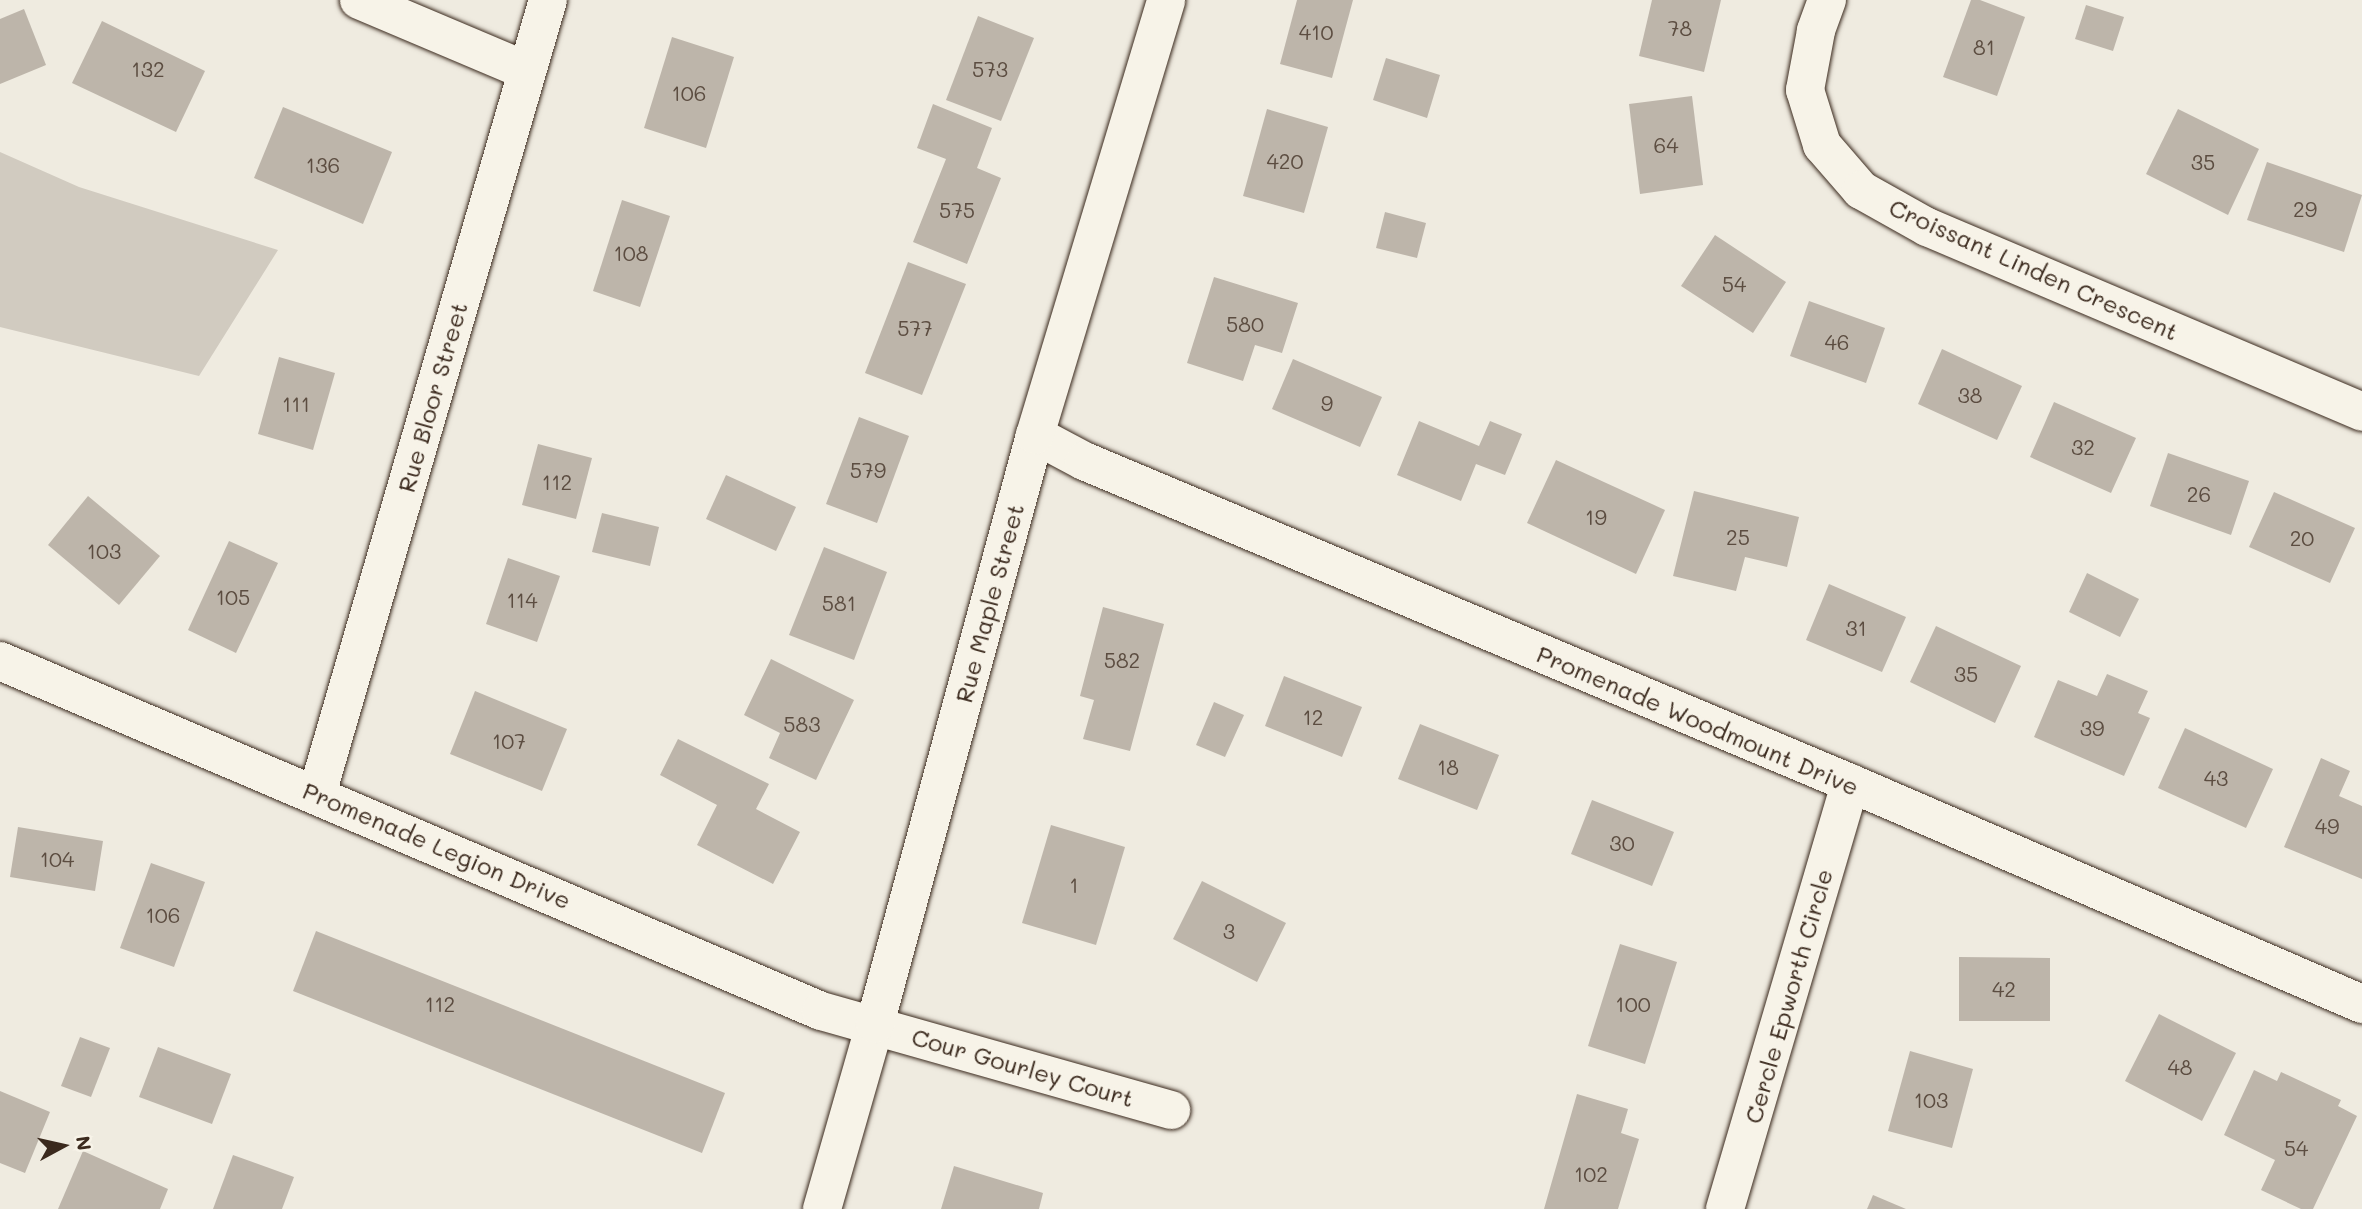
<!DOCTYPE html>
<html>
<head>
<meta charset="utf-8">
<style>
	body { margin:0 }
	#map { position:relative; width:2362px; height:1209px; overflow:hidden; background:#efebe0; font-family:Mali,sans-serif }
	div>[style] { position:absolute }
	.green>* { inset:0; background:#d1cbc0 }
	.building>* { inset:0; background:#bdb5aa }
	.roads { filter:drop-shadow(0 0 2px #3b2a1e) drop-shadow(0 0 2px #3b2a1e) }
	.street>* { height:38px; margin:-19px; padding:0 19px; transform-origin:19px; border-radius:19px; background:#f7f3e8 }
	.secondary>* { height:38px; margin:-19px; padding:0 19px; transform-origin:19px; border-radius:19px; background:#f7f3e8 }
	span { translate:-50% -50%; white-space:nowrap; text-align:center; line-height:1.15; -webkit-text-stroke:5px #f7f3e8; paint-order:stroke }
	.number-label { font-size:21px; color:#5c4d41 }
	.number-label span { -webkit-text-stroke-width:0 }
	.street-label { font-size:24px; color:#3b2a1e }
	.north { position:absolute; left:28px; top:1111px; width:70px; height:70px; -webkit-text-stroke:5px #f7f3e8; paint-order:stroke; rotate:82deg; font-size:19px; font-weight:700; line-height:28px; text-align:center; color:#3b2a1e }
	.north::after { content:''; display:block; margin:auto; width:24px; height:32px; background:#3b2a1e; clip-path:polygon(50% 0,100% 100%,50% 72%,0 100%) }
</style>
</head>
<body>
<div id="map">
	<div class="green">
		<i style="clip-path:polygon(0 152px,79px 187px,278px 250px,199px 376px,0 327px)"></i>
	</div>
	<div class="building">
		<i style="clip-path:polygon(1297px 0,1353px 0,1332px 78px,1280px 64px)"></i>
		<i style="clip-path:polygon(1652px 0,1721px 0,1704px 72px,1639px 56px)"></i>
		<i style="clip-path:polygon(1971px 0,1980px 0,2025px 17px,1997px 96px,1943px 77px)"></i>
		<i style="clip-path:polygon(2086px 5px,2124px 17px,2113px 51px,2075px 39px)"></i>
		<i style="clip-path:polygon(24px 9px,46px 65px,0 84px,0 19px)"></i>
		<i style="clip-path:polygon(978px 16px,1034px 38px,1001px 121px,946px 100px)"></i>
		<i style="clip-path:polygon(102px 21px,205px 71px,176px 132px,72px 83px)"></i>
		<i style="clip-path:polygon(672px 37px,734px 57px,706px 148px,644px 128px)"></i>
		<i style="clip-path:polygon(1386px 58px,1440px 75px,1427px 118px,1373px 100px)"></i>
		<i style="clip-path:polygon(1692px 96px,1703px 185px,1640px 194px,1629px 104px)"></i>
		<i style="clip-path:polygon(933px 104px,992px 128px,977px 168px,1001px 178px,967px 264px,913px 242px,946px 159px,917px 148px)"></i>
		<i style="clip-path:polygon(283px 107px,392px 152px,363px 224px,254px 178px)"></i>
		<i style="clip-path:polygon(1267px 109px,1328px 127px,1304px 213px,1243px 196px)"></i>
		<i style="clip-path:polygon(2178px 109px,2259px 149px,2228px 215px,2146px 174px)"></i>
		<i style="clip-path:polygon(2267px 162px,2362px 195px,2344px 252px,2247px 220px)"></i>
		<i style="clip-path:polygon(622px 200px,670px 216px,640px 307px,593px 291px)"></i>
		<i style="clip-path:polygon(1385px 212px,1426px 223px,1417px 258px,1376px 248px)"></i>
		<i style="clip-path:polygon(1715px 235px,1786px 282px,1753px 333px,1681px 286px)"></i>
		<i style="clip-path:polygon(908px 262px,966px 284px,922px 395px,865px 373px)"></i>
		<i style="clip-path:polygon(1214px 277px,1298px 303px,1282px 353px,1255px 345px,1243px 381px,1187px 363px)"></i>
		<i style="clip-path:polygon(1809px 301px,1885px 328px,1866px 383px,1790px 356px)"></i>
		<i style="clip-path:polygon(1942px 349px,2022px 386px,1997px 440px,1918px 404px)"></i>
		<i style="clip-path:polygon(279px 357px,335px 373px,313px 450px,258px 434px)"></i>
		<i style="clip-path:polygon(1293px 359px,1382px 397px,1360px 447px,1272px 409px)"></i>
		<i style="clip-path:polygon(2054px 402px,2136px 438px,2111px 493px,2030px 457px)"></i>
		<i style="clip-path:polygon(859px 417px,909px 436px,877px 523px,826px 504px)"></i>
		<i style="clip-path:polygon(1419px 421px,1479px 446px,1490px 421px,1522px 434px,1505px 475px,1476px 464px,1461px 501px,1397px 475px)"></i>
		<i style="clip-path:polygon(538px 444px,592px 458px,576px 519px,522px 505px)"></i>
		<i style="clip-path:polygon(2168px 453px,2249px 481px,2231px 535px,2150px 506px)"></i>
		<i style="clip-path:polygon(1556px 460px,1665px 510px,1636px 574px,1527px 523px)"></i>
		<i style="clip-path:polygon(726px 475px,796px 507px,776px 551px,706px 519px)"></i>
		<i style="clip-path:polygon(1694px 491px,1799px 517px,1787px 567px,1745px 557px,1736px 591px,1673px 576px)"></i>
		<i style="clip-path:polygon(2274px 492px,2355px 528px,2330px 583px,2249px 547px)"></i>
		<i style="clip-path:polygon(88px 496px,160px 556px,119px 605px,48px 545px)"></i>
		<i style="clip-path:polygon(602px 513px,659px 527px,650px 566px,592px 552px)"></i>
		<i style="clip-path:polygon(229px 541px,278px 563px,236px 653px,188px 630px)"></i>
		<i style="clip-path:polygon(824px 547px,887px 572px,854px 660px,789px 635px)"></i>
		<i style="clip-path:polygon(508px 558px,560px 576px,537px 642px,486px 624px)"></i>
		<i style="clip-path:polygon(2087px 573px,2139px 599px,2120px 637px,2069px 612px)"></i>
		<i style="clip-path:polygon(1829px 584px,1906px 617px,1882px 672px,1806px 640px)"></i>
		<i style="clip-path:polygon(1103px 607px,1164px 624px,1130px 751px,1083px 739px,1094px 700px,1080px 696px)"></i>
		<i style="clip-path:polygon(1936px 626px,2021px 666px,1995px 723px,1910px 682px)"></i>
		<i style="clip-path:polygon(771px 659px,854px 700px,816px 780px,769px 758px,780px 733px,744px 715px)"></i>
		<i style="clip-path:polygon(2107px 674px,2148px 691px,2138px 713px,2150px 718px,2124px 776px,2034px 737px,2058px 680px,2097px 696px)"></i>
		<i style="clip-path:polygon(1284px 676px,1362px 707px,1342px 757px,1265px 726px)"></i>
		<i style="clip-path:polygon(475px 691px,567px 729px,542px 791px,450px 754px)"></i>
		<i style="clip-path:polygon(1214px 702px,1244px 715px,1225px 757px,1196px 745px)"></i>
		<i style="clip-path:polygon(1420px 724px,1499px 755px,1477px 810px,1398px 779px)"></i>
		<i style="clip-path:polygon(2185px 728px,2273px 769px,2246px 828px,2158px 788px)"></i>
		<i style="clip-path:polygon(678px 739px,769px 784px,756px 809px,800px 832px,773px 884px,697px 845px,717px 805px,660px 775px)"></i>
		<i style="clip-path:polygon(2321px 758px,2350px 771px,2339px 796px,2362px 806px,2362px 879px,2284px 847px)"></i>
		<i style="clip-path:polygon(1592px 800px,1674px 832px,1652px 886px,1571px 854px)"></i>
		<i style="clip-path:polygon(1051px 825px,1125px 847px,1096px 945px,1022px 923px)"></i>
		<i style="clip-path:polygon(18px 827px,103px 841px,95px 891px,10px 877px)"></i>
		<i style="clip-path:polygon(151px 863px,205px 882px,174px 967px,120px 948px)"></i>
		<i style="clip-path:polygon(1202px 881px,1286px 923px,1257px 982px,1173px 939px)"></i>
		<i style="clip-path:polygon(316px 931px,725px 1093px,702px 1153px,293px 991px)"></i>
		<i style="clip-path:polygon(1620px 944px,1677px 962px,1645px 1064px,1588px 1046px)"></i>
		<i style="clip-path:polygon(1959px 957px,2050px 958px,2050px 1021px,1959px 1021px)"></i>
		<i style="clip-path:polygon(2159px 1014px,2236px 1053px,2202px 1121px,2125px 1081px)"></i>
		<i style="clip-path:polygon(80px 1037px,110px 1048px,91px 1097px,61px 1086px)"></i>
		<i style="clip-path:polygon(158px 1047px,231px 1074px,212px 1124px,139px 1097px)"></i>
		<i style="clip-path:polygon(1910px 1051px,1973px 1069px,1952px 1148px,1888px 1131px)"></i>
		<i style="clip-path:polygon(2254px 1070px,2277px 1081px,2281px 1072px,2341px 1100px,2338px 1106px,2357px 1116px,2313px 1209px,2301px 1209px,2261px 1190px,2275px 1160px,2224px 1135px)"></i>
		<i style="clip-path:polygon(0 1091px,50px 1112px,25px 1173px,0 1163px)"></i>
		<i style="clip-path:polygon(1577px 1094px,1628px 1109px,1621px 1133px,1639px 1139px,1618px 1209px,1544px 1209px)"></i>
		<i style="clip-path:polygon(83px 1151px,168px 1189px,160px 1209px,58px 1209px)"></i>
		<i style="clip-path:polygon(233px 1155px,294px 1177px,282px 1209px,213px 1209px)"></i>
		<i style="clip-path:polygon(954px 1166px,1043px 1193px,1039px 1209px,941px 1209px)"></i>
		<i style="clip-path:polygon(1873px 1195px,1906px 1209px,1867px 1209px)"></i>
	</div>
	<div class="roads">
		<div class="street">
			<i style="left:359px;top:0;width:182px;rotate:22.9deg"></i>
			<i style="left:1827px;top:0;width:33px;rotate:110deg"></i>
			<i style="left:1816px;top:31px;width:60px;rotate:100.6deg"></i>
			<i style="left:1805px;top:90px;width:58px;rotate:72.8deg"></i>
			<i style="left:1822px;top:145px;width:60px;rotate:49.1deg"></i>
			<i style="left:1861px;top:190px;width:76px;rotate:29.3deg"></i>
			<i style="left:1927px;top:227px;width:473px;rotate:23deg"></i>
			<i style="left:1035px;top:435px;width:55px;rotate:28deg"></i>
			<i style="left:1084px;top:461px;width:831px;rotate:22.8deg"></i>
			<i style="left:1850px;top:783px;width:558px;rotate:23.35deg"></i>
			<i style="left:0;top:661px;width:892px;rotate:23.09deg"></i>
			<i style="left:821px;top:1011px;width:364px;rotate:15.8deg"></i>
			<i style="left:317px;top:794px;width:827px;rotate:-73.78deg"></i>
			<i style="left:1725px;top:1209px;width:444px;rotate:-73.6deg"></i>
		</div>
		<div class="secondary">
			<i style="left:822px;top:1209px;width:192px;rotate:-74deg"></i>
			<i style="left:875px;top:1024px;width:610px;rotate:-74.8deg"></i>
			<i style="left:1035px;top:435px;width:454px;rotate:-73.2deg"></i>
		</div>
	</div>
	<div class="number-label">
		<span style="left:1680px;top:28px">78</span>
		<span style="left:1316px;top:32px">410</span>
		<span style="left:1984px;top:47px">81</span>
		<span style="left:148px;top:69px">132</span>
		<span style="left:990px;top:69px">573</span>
		<span style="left:689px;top:93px">106</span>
		<span style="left:1666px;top:145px">64</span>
		<span style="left:1285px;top:161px">420</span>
		<span style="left:2203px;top:162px">35</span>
		<span style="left:323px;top:165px">136</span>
		<span style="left:2305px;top:209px">29</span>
		<span style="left:957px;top:210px">575</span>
		<span style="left:631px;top:253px">108</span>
		<span style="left:1734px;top:284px">54</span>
		<span style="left:1245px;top:324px">580</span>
		<span style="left:915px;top:328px">577</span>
		<span style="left:1837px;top:342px">46</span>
		<span style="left:1970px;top:395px">38</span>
		<span style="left:1327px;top:403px">9</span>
		<span style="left:296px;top:404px">111</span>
		<span style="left:2083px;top:447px">32</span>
		<span style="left:868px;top:470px">579</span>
		<span style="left:557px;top:482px">112</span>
		<span style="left:2199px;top:494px">26</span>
		<span style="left:1596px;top:517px">19</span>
		<span style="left:1738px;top:537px">25</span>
		<span style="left:2302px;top:538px">20</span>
		<span style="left:104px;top:551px">103</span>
		<span style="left:233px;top:597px">105</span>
		<span style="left:522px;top:600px">114</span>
		<span style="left:839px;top:603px">581</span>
		<span style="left:1856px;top:628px">31</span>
		<span style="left:1122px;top:660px">582</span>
		<span style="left:1966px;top:674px">35</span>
		<span style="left:1313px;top:717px">12</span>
		<span style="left:802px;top:724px">583</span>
		<span style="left:2092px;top:728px">39</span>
		<span style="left:509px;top:741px">107</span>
		<span style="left:1448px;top:767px">18</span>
		<span style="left:2216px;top:778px">43</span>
		<span style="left:2327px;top:826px">49</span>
		<span style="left:1622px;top:843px">30</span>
		<span style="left:57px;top:859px">104</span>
		<span style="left:1074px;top:885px">1</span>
		<span style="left:163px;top:915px">106</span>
		<span style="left:1229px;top:931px">3</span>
		<span style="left:2004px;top:989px">42</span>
		<span style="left:440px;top:1004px">112</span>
		<span style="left:1633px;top:1004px">100</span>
		<span style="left:2180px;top:1067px">48</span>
		<span style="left:1931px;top:1100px">103</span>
		<span style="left:2296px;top:1148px">54</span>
		<span style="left:1591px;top:1174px">102</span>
	</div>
	<div class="street-label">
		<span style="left:2034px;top:269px;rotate:24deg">Croissant Linden Crescent</span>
		<span style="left:432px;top:397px;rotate:-74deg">Rue Bloor Street</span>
		<span style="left:989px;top:603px;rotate:-75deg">Rue Maple Street</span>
		<span style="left:1698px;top:720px;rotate:23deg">Promenade Woodmount Drive</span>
		<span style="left:437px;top:845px;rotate:23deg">Promenade Legion Drive</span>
		<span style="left:1788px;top:996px;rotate:-74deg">Cercle Epworth Circle</span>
		<span style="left:1023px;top:1067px;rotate:16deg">Cour Gourley Court</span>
	</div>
	<div class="north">N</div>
</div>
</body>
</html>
